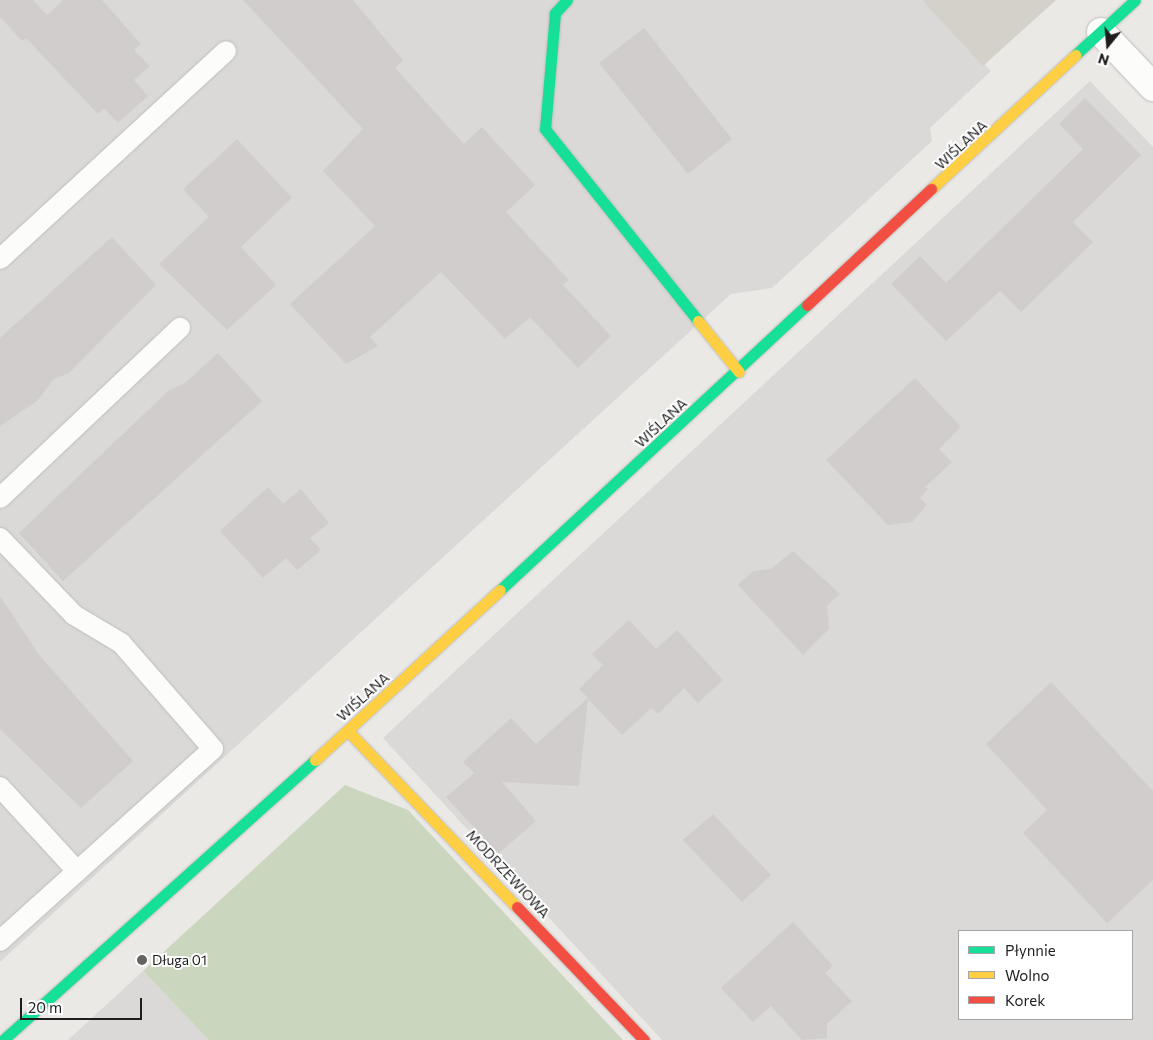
<!DOCTYPE html>
<html>
<head>
<meta charset="utf-8">
<style>
	body { margin:0 }
	#map { position:relative; width:1153px; height:1040px; overflow:hidden; background:#ebe9e6; font-family:Commissioner,sans-serif }
	div>[style] { position:absolute }
	.residential>* { inset:0; background:#dad9d7 }
	.construction>* { inset:0; background:#d3d1c9 }
	.forest>* { inset:0; background:#cbd6be }
	.building>* { inset:0; background:#d0cdcc }
	.roads { filter:drop-shadow(0 0 1px #bebebc) drop-shadow(0 0 1px #bebebc) }
	.lane>* { height:20px; margin:-10px; padding:0 10px; transform-origin:10px; border-radius:10px; background:#fcfcfb }
	.street>* { height:28px; margin:-14px; padding:0 14px; transform-origin:14px; border-radius:14px; background:#fcfcfb }
	.fast>* { height:11px; margin:-5.5px; padding:0 5.5px; transform-origin:5.5px; border-radius:5.5px; background:#16e098 }
	.slow>* { height:11px; margin:-5.5px; padding:0 5.5px; transform-origin:5.5px; border-radius:5.5px; background:#ffcf43 }
	.jam>* { height:11px; margin:-5.5px; padding:0 5.5px; transform-origin:5.5px; border-radius:5.5px; background:#f24e42 }
	.dots>* { width:14px; height:14px; translate:-50% -50%; box-sizing:border-box; border:2px solid #fff; border-radius:50% }
	span { translate:-50% -50%; white-space:nowrap; text-align:center; line-height:1.15; -webkit-text-stroke:4px #fff; paint-order:stroke }
	.street-label { font-size:14px; color:#1d1d1d }
	.poi-label { font-size:14px; color:#1d1d1d }
	.left { translate:0 -50%; text-align:left }
	.legend { position:absolute; left:958px; top:930px; width:175px; height:90px; box-sizing:border-box; background:#fff; border:1px solid #a5a5a5; margin:0; padding:6px 9px; list-style:none; font-size:15px; color:#1d1d1d }
	.legend li { display:flex; align-items:center; gap:10px; height:25px }
	.legend b { width:25px; border:1px solid #a5a5a5 }
	.north { position:absolute; left:1083px; top:20px; width:50px; height:50px; -webkit-text-stroke:4px #fff; paint-order:stroke; rotate:197deg; font-size:14px; font-weight:700; line-height:20px; text-align:center; color:#1d1d1d }
	.north::after { content:''; display:block; margin:auto; width:18px; height:22px; background:#1d1d1d; clip-path:polygon(50% 0,100% 100%,50% 72%,0 100%) }
	.scale { position:absolute; left:20px; top:998px; width:122px; height:22px; box-sizing:border-box; border:2px solid #1d1d1d; border-top:0; padding-left:6px; font-size:15px; line-height:18px; white-space:nowrap; color:#1d1d1d; -webkit-text-stroke:4px #fff; paint-order:stroke }
</style>
</head>
<body>
<div id="map">
	<div class="residential">
		<i style="clip-path:polygon(0 0,922px 0,991px 71px,930px 128px,932px 141px,772px 288px,731px 294px,0 962px)"></i>
		<i style="clip-path:polygon(evenodd,1090px 81px,1153px 147px,1153px 1040px,662px 1040px,383px 738px,1090px 81px,959px 931px,1132px 931px,1132px 1019px,959px 1019px,959px 931px)"></i>
		<i style="clip-path:polygon(143px 971px,209px 1040px,68px 1040px)"></i>
	</div>
	<div class="construction">
		<i style="clip-path:polygon(922px 0,1056px 0,983px 66px)"></i>
	</div>
	<div class="forest">
		<i style="clip-path:polygon(345px 785px,408px 810px,623px 1040px,209px 1040px,143px 971px)"></i>
	</div>
	<div class="building">
		<i style="clip-path:polygon(0 0,33px 0,47px 15px,63px 0,102px 0,141px 44px,134px 50px,150px 66px,134px 80px,148px 96px,118px 123px,104px 108px,98px 114px,26px 38px,22px 41px,0 17px)"></i>
		<i style="clip-path:polygon(243px 0,353px 0,403px 60px,395px 68px,464px 144px,482px 127px,535px 185px,506px 212px,569px 280px,563px 285px,611px 336px,578px 368px,530px 317px,505px 339px,441px 272px,370px 337px,378px 346px,346px 364px,290px 304px,375px 226px,323px 171px,363px 129px)"></i>
		<i style="clip-path:polygon(644px 28px,732px 139px,688px 174px,599px 63px)"></i>
		<i style="clip-path:polygon(1085px 98px,1141px 155px,1073px 222px,1093px 242px,1021px 312px,1000px 291px,946px 341px,891px 284px,920px 256px,946px 283px,1083px 149px,1059px 124px)"></i>
		<i style="clip-path:polygon(237px 139px,292px 198px,241px 247px,276px 285px,227px 330px,159px 264px,209px 217px,183px 189px)"></i>
		<i style="clip-path:polygon(112px 237px,156px 285px,69px 373px,54px 379px,37px 401px,0 426px,0 338px)"></i>
		<i style="clip-path:polygon(218px 353px,262px 401px,63px 581px,19px 533px,168px 391px,185px 383px)"></i>
		<i style="clip-path:polygon(915px 378px,961px 427px,939px 449px,952px 462px,925px 487px,928px 489px,920px 498px,927px 505px,912px 522px,888px 525px,826px 460px)"></i>
		<i style="clip-path:polygon(268px 487px,283px 504px,301px 489px,329px 523px,310px 538px,321px 550px,297px 570px,286px 558px,263px 578px,220px 531px)"></i>
		<i style="clip-path:polygon(793px 551px,840px 594px,827px 606px,829px 629px,803px 655px,738px 585px,753px 571px,771px 569px)"></i>
		<i style="clip-path:polygon(0 596px,40px 656px,133px 761px,81px 808px,0 729px)"></i>
		<i style="clip-path:polygon(629px 620px,656px 649px,677px 630px,723px 680px,698px 703px,684px 688px,658px 714px,651px 708px,622px 735px,588px 699px,579px 786px,502px 782px,536px 821px,498px 854px,446px 797px,474px 773px,463px 762px,511px 718px,536px 744px,588px 698px,579px 689px,603px 665px,592px 654px)"></i>
		<i style="clip-path:polygon(1051px 682px,1153px 791px,1153px 880px,1107px 923px,1023px 833px,1047px 810px,986px 744px)"></i>
		<i style="clip-path:polygon(713px 814px,771px 875px,742px 902px,683px 840px)"></i>
		<i style="clip-path:polygon(793px 922px,833px 966px,825px 973px,852px 1001px,827px 1024px,827px 1038px,802px 1040px,771px 1006px,753px 1022px,721px 988px)"></i>
	</div>
	<div class="roads">
		<div class="lane">
			<i style="left:0;top:259px;width:307px;rotate:-42.6deg"></i>
			<i style="left:0;top:498px;width:248px;rotate:-43.4deg"></i>
			<i style="left:0;top:538px;width:107px;rotate:46.1deg"></i>
			<i style="left:74px;top:615px;width:55px;rotate:30.8deg"></i>
			<i style="left:121px;top:643px;width:140px;rotate:49deg"></i>
			<i style="left:213px;top:749px;width:287px;rotate:138deg"></i>
			<i style="left:0;top:787px;width:114px;rotate:47.5deg"></i>
		</div>
		<div class="street">
			<i style="left:1101px;top:32px;width:76px;rotate:46.6deg"></i>
		</div>
		<div class="fast">
			<i style="left:567px;top:0;width:18px;rotate:133deg"></i>
			<i style="left:555px;top:13px;width:116px;rotate:94.9deg"></i>
			<i style="left:545px;top:129px;width:246px;rotate:51.4deg"></i>
			<i style="left:1075px;top:55px;width:81px;rotate:-42.5deg"></i>
			<i style="left:500px;top:590px;width:419px;rotate:-42.9deg"></i>
			<i style="left:3px;top:1040px;width:419px;rotate:-41.9deg"></i>
		</div>
		<div class="slow">
			<i style="left:931px;top:189px;width:197px;rotate:-42.9deg"></i>
			<i style="left:698px;top:321px;width:65px;rotate:51.2deg"></i>
			<i style="left:348px;top:731px;width:244px;rotate:46.2deg"></i>
			<i style="left:315px;top:760px;width:251px;rotate:-42.6deg"></i>
		</div>
		<div class="jam">
			<i style="left:807px;top:305px;width:170px;rotate:-43.1deg"></i>
			<i style="left:517px;top:907px;width:184px;rotate:46.3deg"></i>
		</div>
	</div>
	<div class="dots">
		<i style="left:142px;top:960px;background:#656463"></i>
	</div>
	<div class="street-label">
		<span style="left:961px;top:145px;rotate:-43deg">WIŚLANA</span>
		<span style="left:661px;top:423px;rotate:-43deg">WIŚLANA</span>
		<span style="left:363px;top:697px;rotate:-42deg">WIŚLANA</span>
		<span style="left:508px;top:874px;rotate:47deg">MODRZEWIOWA</span>
	</div>
	<div class="poi-label">
		<span class="left" style="left:152px;top:960px">Długa 01</span>
	</div>
	<ul class="legend">
	<li><b style="height:6px;background:#16e098"></b>Płynnie</li>
	<li><b style="height:6px;background:#ffcf43"></b>Wolno</li>
	<li><b style="height:6px;background:#f24e42"></b>Korek</li>
	</ul>
	<div class="north">N</div>
	<div class="scale">20 m</div>
</div>
</body>
</html>
